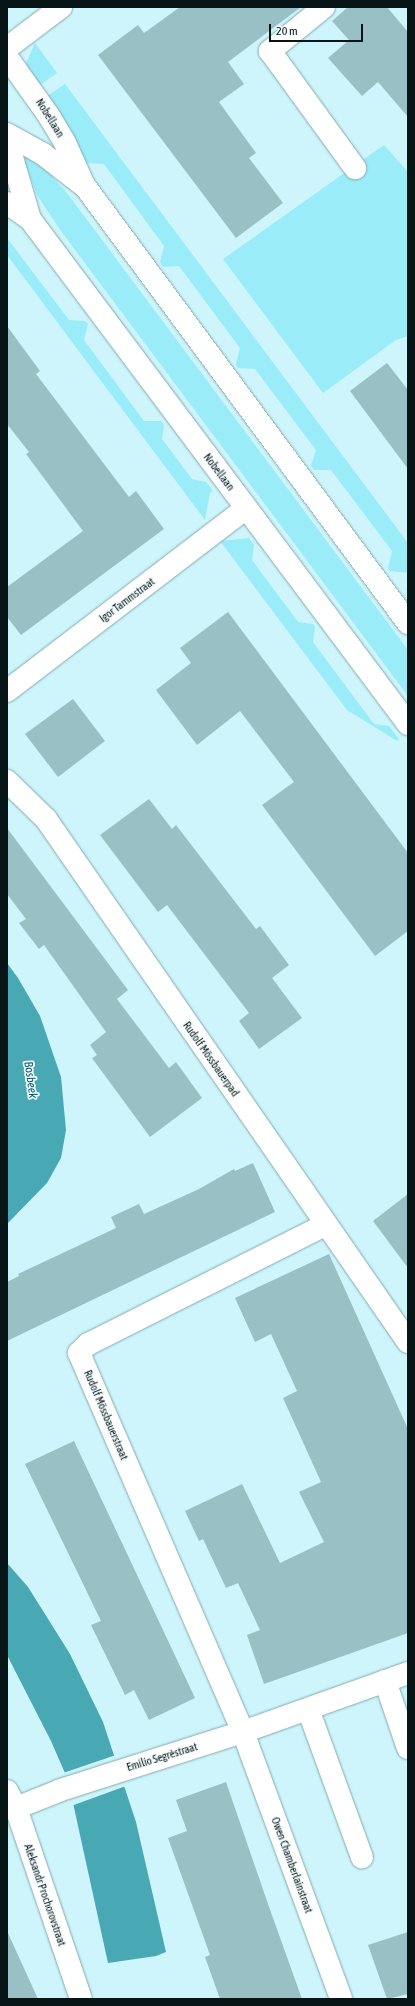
<!DOCTYPE html>
<html>
<head>
<meta charset="utf-8">
<style>
	body { margin:0 }
	#map { position:relative; width:415px; height:2006px; overflow:hidden; background:#cdf5fb; font-family:"Asap Condensed",sans-serif }
	div>[style] { position:absolute }
	.green>* { inset:0; background:#9aedf8 }
	.water>* { inset:0; background:#48a8b3 }
	.pier>* { inset:0; background:#cdf5fb }
	.building>* { inset:0; background:#99c0c5 }
	.roads { filter:drop-shadow(0 0 1px #84aaaf) drop-shadow(0 0 1px #84aaaf) }
	.minor>* { height:22px; margin:-11px; padding:0 11px; transform-origin:11px; border-radius:11px; background:#fff }
	span { translate:-50% -50%; white-space:nowrap; text-align:center; line-height:1.15; -webkit-text-stroke:3.5px #f4fcfd; paint-order:stroke }
	.street-label { font-size:11px; color:#071517 }
	.water-label { font-size:12px; color:#045b63; font-style:italic }
	.frame { position:absolute; inset:0; border:8px solid #071517; pointer-events:none }
	.scale { position:absolute; left:269px; top:24px; width:94px; height:18px; box-sizing:border-box; border:2px solid #071517; border-top:0; padding-left:5px; font-size:12px; line-height:14px; white-space:nowrap; color:#071517; -webkit-text-stroke:3px #f4fcfd; paint-order:stroke }
</style>
</head>
<body>
<div id="map">
	<div class="green">
		<i style="clip-path:polygon(35px 43px,57px 73px,40px 85px,25px 66px)"></i>
		<i style="clip-path:polygon(65px 84px,408px 543px,408px 573px,390px 571px,388px 568px,392px 551px,331px 470px,314px 470px,311px 466px,316px 450px,255px 369px,238px 368px,236px 364px,240px 348px,179px 266px,163px 267px,160px 262px,164px 246px,104px 164px,87px 163px,47px 96px)"></i>
		<i style="clip-path:polygon(384px 145px,408px 172px,408px 336px,396px 340px,323px 393px,223px 259px)"></i>
		<i style="clip-path:polygon(25px 154px,45px 168px,67px 193px,408px 650px,408px 696px,61px 231px,37px 195px,25px 163px)"></i>
		<i style="clip-path:polygon(7px 238px,69px 320px,85px 321px,88px 324px,84px 340px,144px 421px,161px 421px,164px 425px,162px 439px,192px 479px,206px 482px,213px 491px,210px 493px,205px 520px,7px 255px)"></i>
		<i style="clip-path:polygon(249px 538px,254px 545px,252px 560px,298px 622px,313px 624px,315px 627px,313px 642px,374px 724px,389px 726px,399px 739px,397px 741px,347px 710px,220px 541px)"></i>
	</div>
	<div class="water">
		<i style="clip-path:polygon(7px 963px,18px 978px,40px 1016px,61px 1077px,66px 1130px,61px 1158px,47px 1183px,7px 1224px)"></i>
		<i style="clip-path:polygon(7px 1563px,28px 1587px,70px 1654px,103px 1722px,136px 1822px,166px 1952px,156px 1956px,108px 1963px,68px 1780px,51px 1741px,7px 1655px)"></i>
	</div>
	<div class="pier">
		<i style="clip-path:polygon(116px 1755px,126px 1786px,71px 1806px,63px 1773px)"></i>
	</div>
	<div class="building">
		<i style="clip-path:polygon(180px 7px,301px 7px,228px 62px,244px 84px,219px 102px,256px 153px,249px 158px,283px 203px,236px 238px,98px 55px,138px 25px,144px 33px)"></i>
		<i style="clip-path:polygon(348px 7px,387px 7px,408px 32px,408px 117px,378px 82px,362px 96px,328px 58px,349px 40px,332px 21px)"></i>
		<i style="clip-path:polygon(7px 326px,40px 371px,36px 374px,129px 497px,136px 491px,164px 529px,21px 635px,7px 617px,7px 587px,83px 531px,26px 454px,29px 452px,7px 424px)"></i>
		<i style="clip-path:polygon(387px 363px,408px 390px,408px 469px,350px 391px)"></i>
		<i style="clip-path:polygon(228px 612px,408px 853px,408px 931px,375px 956px,262px 805px,294px 782px,240px 711px,197px 745px,156px 690px,191px 663px,180px 648px)"></i>
		<i style="clip-path:polygon(73px 699px,105px 741px,58px 777px,25px 734px)"></i>
		<i style="clip-path:polygon(149px 799px,172px 829px,176px 825px,256px 929px,260px 926px,289px 965px,272px 978px,302px 1018px,259px 1049px,239px 1021px,249px 1013px,167px 905px,158px 912px,100px 835px)"></i>
		<i style="clip-path:polygon(7px 828px,128px 990px,117px 999px,169px 1068px,176px 1062px,202px 1098px,150px 1137px,92px 1058px,97px 1055px,90px 1045px,106px 1032px,44px 945px,39px 949px,19px 923px,26px 919px,7px 894px)"></i>
		<i style="clip-path:polygon(253px 1163px,275px 1212px,7px 1341px,7px 1282px,19px 1276px,18px 1274px,116px 1228px,111px 1217px,139px 1204px,144px 1214px,199px 1189px,234px 1169px,235px 1171px)"></i>
		<i style="clip-path:polygon(408px 1194px,408px 1268px,373px 1221px)"></i>
		<i style="clip-path:polygon(329px 1254px,408px 1429px,408px 1633px,264px 1684px,247px 1635px,260px 1630px,238px 1583px,226px 1588px,203px 1539px,199px 1541px,185px 1511px,242px 1484px,280px 1563px,324px 1542px,299px 1492px,321px 1482px,283px 1398px,297px 1391px,271px 1334px,255px 1342px,235px 1298px)"></i>
		<i style="clip-path:polygon(74px 1441px,195px 1698px,149px 1720px,134px 1690px,125px 1695px,91px 1625px,101px 1621px,25px 1464px)"></i>
		<i style="clip-path:polygon(226px 1782px,268px 1904px,302px 1999px,220px 1999px,205px 1957px,210px 1955px,168px 1838px,187px 1831px,176px 1800px)"></i>
		<i style="clip-path:polygon(7px 1931px,38px 1999px,7px 1999px)"></i>
		<i style="clip-path:polygon(408px 1932px,408px 1994px,387px 1999px,368px 1945px)"></i>
	</div>
	<div class="roads">
		<div class="minor">
			<i style="left:324px;top:7px;width:70px;rotate:140.8deg"></i>
			<i style="left:270px;top:51px;width:145px;rotate:54deg"></i>
			<i style="left:7px;top:48px;width:68px;rotate:-37.2deg"></i>
			<i style="left:7px;top:57px;width:72px;rotate:54.6deg"></i>
			<i style="left:49px;top:116px;width:31px;rotate:59deg"></i>
			<i style="left:65px;top:143px;width:46px;rotate:65.7deg"></i>
			<i style="left:84px;top:185px;width:545px;rotate:53.51deg"></i>
			<i style="left:7px;top:134px;width:41px;rotate:29.1deg"></i>
			<i style="left:43px;top:154px;width:51px;rotate:37.8deg"></i>
			<i style="left:7px;top:140px;width:82px;rotate:73.8deg"></i>
			<i style="left:7px;top:203px;width:28px;rotate:35deg"></i>
			<i style="left:30px;top:219px;width:631px;rotate:53.18deg"></i>
			<i style="left:7px;top:691px;width:301px;rotate:-37.4deg"></i>
			<i style="left:7px;top:781px;width:54px;rotate:44.3deg"></i>
			<i style="left:46px;top:819px;width:636px;rotate:55.31deg"></i>
			<i style="left:325px;top:1225px;width:265px;rotate:153.3deg"></i>
			<i style="left:88px;top:1344px;width:13px;rotate:135deg"></i>
			<i style="left:79px;top:1353px;width:413px;rotate:66.6deg"></i>
			<i style="left:243px;top:1732px;width:284px;rotate:69.8deg"></i>
			<i style="left:385px;top:1681px;width:71px;rotate:71.1deg"></i>
			<i style="left:308px;top:1709px;width:158px;rotate:70deg"></i>
			<i style="left:7px;top:1791px;width:19px;rotate:62deg"></i>
			<i style="left:16px;top:1808px;width:202px;rotate:71.2deg"></i>
			<i style="left:16px;top:1808px;width:48px;rotate:-21.8deg"></i>
			<i style="left:61px;top:1790px;width:191px;rotate:-17.7deg"></i>
			<i style="left:243px;top:1732px;width:175px;rotate:-19.7deg"></i>
		</div>
	</div>
	<div class="street-label">
		<span style="left:50px;top:118px;rotate:58deg">Nobellaan</span>
		<span style="left:219px;top:472px;rotate:53deg">Nobellaan</span>
		<span style="left:127px;top:600px;rotate:-37deg">Igor Tammstraat</span>
		<span style="left:211px;top:1059px;rotate:55deg">Rudolf Mössbauerpad</span>
		<span style="left:106px;top:1415px;rotate:67deg">Rudolf Mössbauerstraat</span>
		<span style="left:162px;top:1757px;rotate:-17deg">Emilio Segrèstraat</span>
		<span style="left:292px;top:1865px;rotate:70deg">Owen Chamberlainstraat</span>
		<span style="left:45px;top:1895px;rotate:71deg">Aleksandr Prochorovstraat</span>
	</div>
	<div class="water-label">
		<span style="left:30px;top:1080px;rotate:82deg">Bosbeek</span>
	</div>
	<div class="frame"></div>
	<div class="scale">20 m</div>
</div>
</body>
</html>
